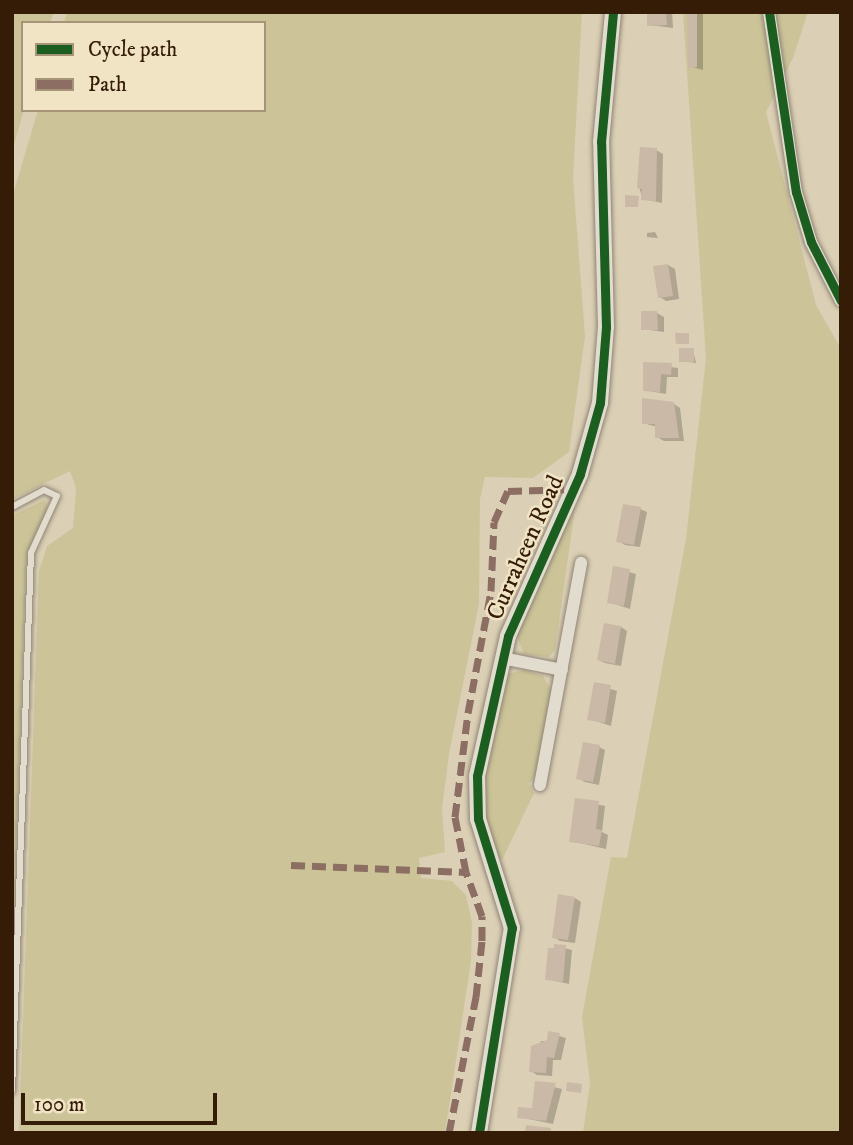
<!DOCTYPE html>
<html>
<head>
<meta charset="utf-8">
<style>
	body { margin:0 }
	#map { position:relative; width:853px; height:1145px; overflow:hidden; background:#dbcfb5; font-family:"IM FELL DW Pica",serif }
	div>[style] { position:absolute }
	.green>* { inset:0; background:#ccc498 }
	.shadow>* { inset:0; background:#0003 }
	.building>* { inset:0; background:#cab9a6 }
	.roads { filter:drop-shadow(0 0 2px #8f8575) drop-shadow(0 0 2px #8f8575) }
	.lane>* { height:6px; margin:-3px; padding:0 3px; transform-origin:3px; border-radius:3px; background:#e2dcce }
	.street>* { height:12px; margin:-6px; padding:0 6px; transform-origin:6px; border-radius:6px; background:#e2dcce }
	.secondary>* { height:16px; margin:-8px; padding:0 8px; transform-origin:8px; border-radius:8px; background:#e2dcce }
	.quiet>* { height:7px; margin-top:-3.5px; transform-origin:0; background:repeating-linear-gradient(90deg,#8d6e63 0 14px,transparent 0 21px) }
	.cycleway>* { height:9px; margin:-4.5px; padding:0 4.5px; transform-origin:4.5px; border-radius:4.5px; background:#1b5e20 }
	span { translate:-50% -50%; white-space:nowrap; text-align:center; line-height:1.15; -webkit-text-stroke:5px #f1e4c5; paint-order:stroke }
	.street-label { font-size:24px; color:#351c07 }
	.frame { position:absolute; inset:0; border:14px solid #351c07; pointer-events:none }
	.legend { position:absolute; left:21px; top:21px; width:245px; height:91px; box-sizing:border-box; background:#f1e4c5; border:2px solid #a69479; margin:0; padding:9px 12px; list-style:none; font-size:21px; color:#351c07 }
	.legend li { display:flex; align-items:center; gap:14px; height:35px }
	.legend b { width:35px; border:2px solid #a69479 }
	.scale { position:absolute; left:21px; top:1093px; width:196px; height:32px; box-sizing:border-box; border:4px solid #351c07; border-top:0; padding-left:9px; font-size:21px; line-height:24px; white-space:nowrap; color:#351c07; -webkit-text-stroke:5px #f1e4c5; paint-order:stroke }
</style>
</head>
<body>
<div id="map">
	<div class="green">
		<i style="clip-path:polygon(12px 12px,54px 12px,50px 23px,23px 23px,24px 110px,12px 151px)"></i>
		<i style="clip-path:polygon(67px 12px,582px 12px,573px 178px,585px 336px,569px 452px,533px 478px,485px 477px,480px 499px,479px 604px,449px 754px,442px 808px,445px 852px,419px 858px,421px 878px,452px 881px,466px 895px,472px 923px,471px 961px,445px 1133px,19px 1133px,39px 571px,47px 546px,73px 528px,76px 488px,70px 471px,12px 499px,12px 198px,38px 110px,264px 110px,264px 23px,64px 23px)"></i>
		<i style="clip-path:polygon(683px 12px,808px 12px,793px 58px,766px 112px,816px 305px,841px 349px,841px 1133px,583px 1133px,590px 1083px,582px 1017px,611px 857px,627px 858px,686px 539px,706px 358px)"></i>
		<i style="clip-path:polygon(44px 500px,48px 506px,26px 565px,12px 947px,12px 516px)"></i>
		<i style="clip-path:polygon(576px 501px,555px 650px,549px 657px,524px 654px,516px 634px)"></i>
		<i style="clip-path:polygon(525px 670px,543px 676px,551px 690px,538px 771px,529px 784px,534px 793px,502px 860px,494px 854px,484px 816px,482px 787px,502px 681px,511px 673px)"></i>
	</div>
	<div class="shadow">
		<i style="clip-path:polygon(648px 12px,672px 12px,673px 28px,649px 25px)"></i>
		<i style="clip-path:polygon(689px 12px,703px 12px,703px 70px,689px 66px)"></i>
		<i style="clip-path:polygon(656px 150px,663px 154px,662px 203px,643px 199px,639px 187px)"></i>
		<i style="clip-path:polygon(655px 232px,658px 238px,647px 237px,647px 233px)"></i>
		<i style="clip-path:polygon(668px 265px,675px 269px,679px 299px,666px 301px,660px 297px)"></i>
		<i style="clip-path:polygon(657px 313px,664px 317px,664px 332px,643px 329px)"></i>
		<i style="clip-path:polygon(693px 350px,696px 363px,680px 361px)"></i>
		<i style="clip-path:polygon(645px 364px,678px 368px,678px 377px,667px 377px,666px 394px,644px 390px)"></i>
		<i style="clip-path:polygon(674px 404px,680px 408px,684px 441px,664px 441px,657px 437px,657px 427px,643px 423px)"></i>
		<i style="clip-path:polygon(640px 509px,647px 512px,640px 547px,625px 545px,618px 541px)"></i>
		<i style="clip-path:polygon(615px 568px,636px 574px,630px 609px,609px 602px)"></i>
		<i style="clip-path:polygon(621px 627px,627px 631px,621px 666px,605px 663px,599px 660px)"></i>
		<i style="clip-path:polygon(595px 684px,617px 691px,611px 726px,589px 719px)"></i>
		<i style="clip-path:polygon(599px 747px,605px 750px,599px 785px,585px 782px,578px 778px)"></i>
		<i style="clip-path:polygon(577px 800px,605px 806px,602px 832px,608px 835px,606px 849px,571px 841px)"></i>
		<i style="clip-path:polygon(575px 898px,581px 902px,575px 943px,560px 941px,554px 937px)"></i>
		<i style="clip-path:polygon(556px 946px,572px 950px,569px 984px,547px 979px)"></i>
		<i style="clip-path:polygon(549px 1033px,566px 1038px,561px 1060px,553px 1060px,552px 1076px,537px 1075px,531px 1071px,541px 1041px,549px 1041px)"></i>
		<i style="clip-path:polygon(536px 1083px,562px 1089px,553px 1124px,519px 1117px,533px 1110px)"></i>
	</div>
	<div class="building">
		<i style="clip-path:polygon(647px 12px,666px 12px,667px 25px,647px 26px)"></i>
		<i style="clip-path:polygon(687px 12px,697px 12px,697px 67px,688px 68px)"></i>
		<i style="clip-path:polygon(640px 147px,657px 148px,656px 201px,641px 200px,642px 189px,637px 188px)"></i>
		<i style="clip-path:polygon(625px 195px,639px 196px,638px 207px,625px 207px)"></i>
		<i style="clip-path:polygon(668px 264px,673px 296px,658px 298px,653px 266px)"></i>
		<i style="clip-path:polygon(641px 311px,657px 311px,658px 330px,641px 330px)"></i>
		<i style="clip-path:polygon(675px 333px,689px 333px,689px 344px,676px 344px)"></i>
		<i style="clip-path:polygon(679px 348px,694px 348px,694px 362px,679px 362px)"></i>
		<i style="clip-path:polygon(643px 362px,672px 363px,671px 375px,661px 374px,660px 392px,643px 391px)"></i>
		<i style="clip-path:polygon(642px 398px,674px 402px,679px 438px,655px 438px,655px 424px,642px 424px)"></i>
		<i style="clip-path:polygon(623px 504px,641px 507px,634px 545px,616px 542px)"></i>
		<i style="clip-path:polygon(613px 566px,630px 569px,624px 606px,607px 603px)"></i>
		<i style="clip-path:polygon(604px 623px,621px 626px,615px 664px,597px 660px)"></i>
		<i style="clip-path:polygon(594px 682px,611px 685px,605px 723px,587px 720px)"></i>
		<i style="clip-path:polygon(583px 742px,600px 745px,593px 782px,576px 779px)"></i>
		<i style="clip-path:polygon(575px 798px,599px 801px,596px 829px,602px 830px,599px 846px,569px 842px)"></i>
		<i style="clip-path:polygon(558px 894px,575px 897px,568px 940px,552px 938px)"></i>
		<i style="clip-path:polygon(554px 944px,566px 945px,563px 982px,545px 980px,548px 948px,554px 948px)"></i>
		<i style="clip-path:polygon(548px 1031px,560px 1033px,554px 1058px,547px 1057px,546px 1073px,529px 1072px,531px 1046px,547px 1040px)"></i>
		<i style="clip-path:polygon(535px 1081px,556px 1083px,546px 1121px,517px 1118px,518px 1107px,532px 1108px)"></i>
		<i style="clip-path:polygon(567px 1082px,582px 1084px,581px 1093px,566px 1091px)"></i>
		<i style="clip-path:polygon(526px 1125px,551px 1128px,550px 1133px,525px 1133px)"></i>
	</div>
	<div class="roads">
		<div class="lane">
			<i style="left:12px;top:507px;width:36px;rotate:-28deg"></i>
			<i style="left:44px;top:490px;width:14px;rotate:25deg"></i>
			<i style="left:57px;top:496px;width:63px;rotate:114.5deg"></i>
			<i style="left:31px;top:553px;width:538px;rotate:92.02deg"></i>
		</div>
		<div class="street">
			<i style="left:769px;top:12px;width:182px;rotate:81.5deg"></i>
			<i style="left:796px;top:192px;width:52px;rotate:73.3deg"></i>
			<i style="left:811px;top:242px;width:66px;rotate:63deg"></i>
			<i style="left:502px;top:658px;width:61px;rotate:11.3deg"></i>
			<i style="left:540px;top:785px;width:226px;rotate:-79.5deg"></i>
		</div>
		<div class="secondary">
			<i style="left:479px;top:1133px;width:208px;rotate:-80.9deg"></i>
			<i style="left:512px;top:928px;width:114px;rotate:-107.3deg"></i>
			<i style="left:478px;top:819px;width:43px;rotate:-91.3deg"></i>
			<i style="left:477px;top:776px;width:143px;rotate:-77.5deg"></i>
			<i style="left:508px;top:636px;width:177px;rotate:-66deg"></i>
			<i style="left:580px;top:474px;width:74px;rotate:-74.3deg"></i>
			<i style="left:600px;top:403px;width:76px;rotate:-85.5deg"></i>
			<i style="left:606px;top:327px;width:185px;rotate:-91.5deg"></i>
			<i style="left:601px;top:142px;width:131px;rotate:-84.7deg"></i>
		</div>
	</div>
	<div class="quiet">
		<i style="left:291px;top:865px;width:175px;rotate:2.3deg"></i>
		<i style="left:449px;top:1133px;width:139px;rotate:-78.8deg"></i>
		<i style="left:476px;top:997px;width:56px;rotate:-83.9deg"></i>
		<i style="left:482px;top:941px;width:25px;rotate:-90deg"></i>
		<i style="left:482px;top:916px;width:47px;rotate:-110deg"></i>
		<i style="left:466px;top:872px;width:56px;rotate:-101.3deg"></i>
		<i style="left:455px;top:817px;width:105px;rotate:-82.9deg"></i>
		<i style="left:468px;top:713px;width:124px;rotate:-79.3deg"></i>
		<i style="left:491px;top:591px;width:69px;rotate:-87.5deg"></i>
		<i style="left:494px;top:522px;width:34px;rotate:-66deg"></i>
		<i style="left:508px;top:491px;width:66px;rotate:-1.7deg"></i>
	</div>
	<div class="cycleway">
		<i style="left:769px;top:12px;width:182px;rotate:81.5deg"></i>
		<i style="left:796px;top:192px;width:52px;rotate:73.3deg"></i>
		<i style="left:811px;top:242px;width:66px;rotate:63deg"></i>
		<i style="left:479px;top:1133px;width:208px;rotate:-80.9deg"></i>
		<i style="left:512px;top:928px;width:114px;rotate:-107.3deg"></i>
		<i style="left:478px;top:819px;width:43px;rotate:-91.3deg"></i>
		<i style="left:477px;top:776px;width:143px;rotate:-77.5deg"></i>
		<i style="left:508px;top:636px;width:177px;rotate:-66deg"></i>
		<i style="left:580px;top:474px;width:74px;rotate:-74.3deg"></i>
		<i style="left:600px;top:403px;width:76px;rotate:-85.5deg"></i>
		<i style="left:606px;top:327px;width:185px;rotate:-91.5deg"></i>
		<i style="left:601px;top:142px;width:131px;rotate:-84.7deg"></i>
	</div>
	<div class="street-label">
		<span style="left:526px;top:548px;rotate:-66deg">Curraheen Road</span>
	</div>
	<div class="frame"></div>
	<ul class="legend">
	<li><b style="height:9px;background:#1b5e20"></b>Cycle path</li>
	<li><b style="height:9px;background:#8d6e63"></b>Path</li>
	</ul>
	<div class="scale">100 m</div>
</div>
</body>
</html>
